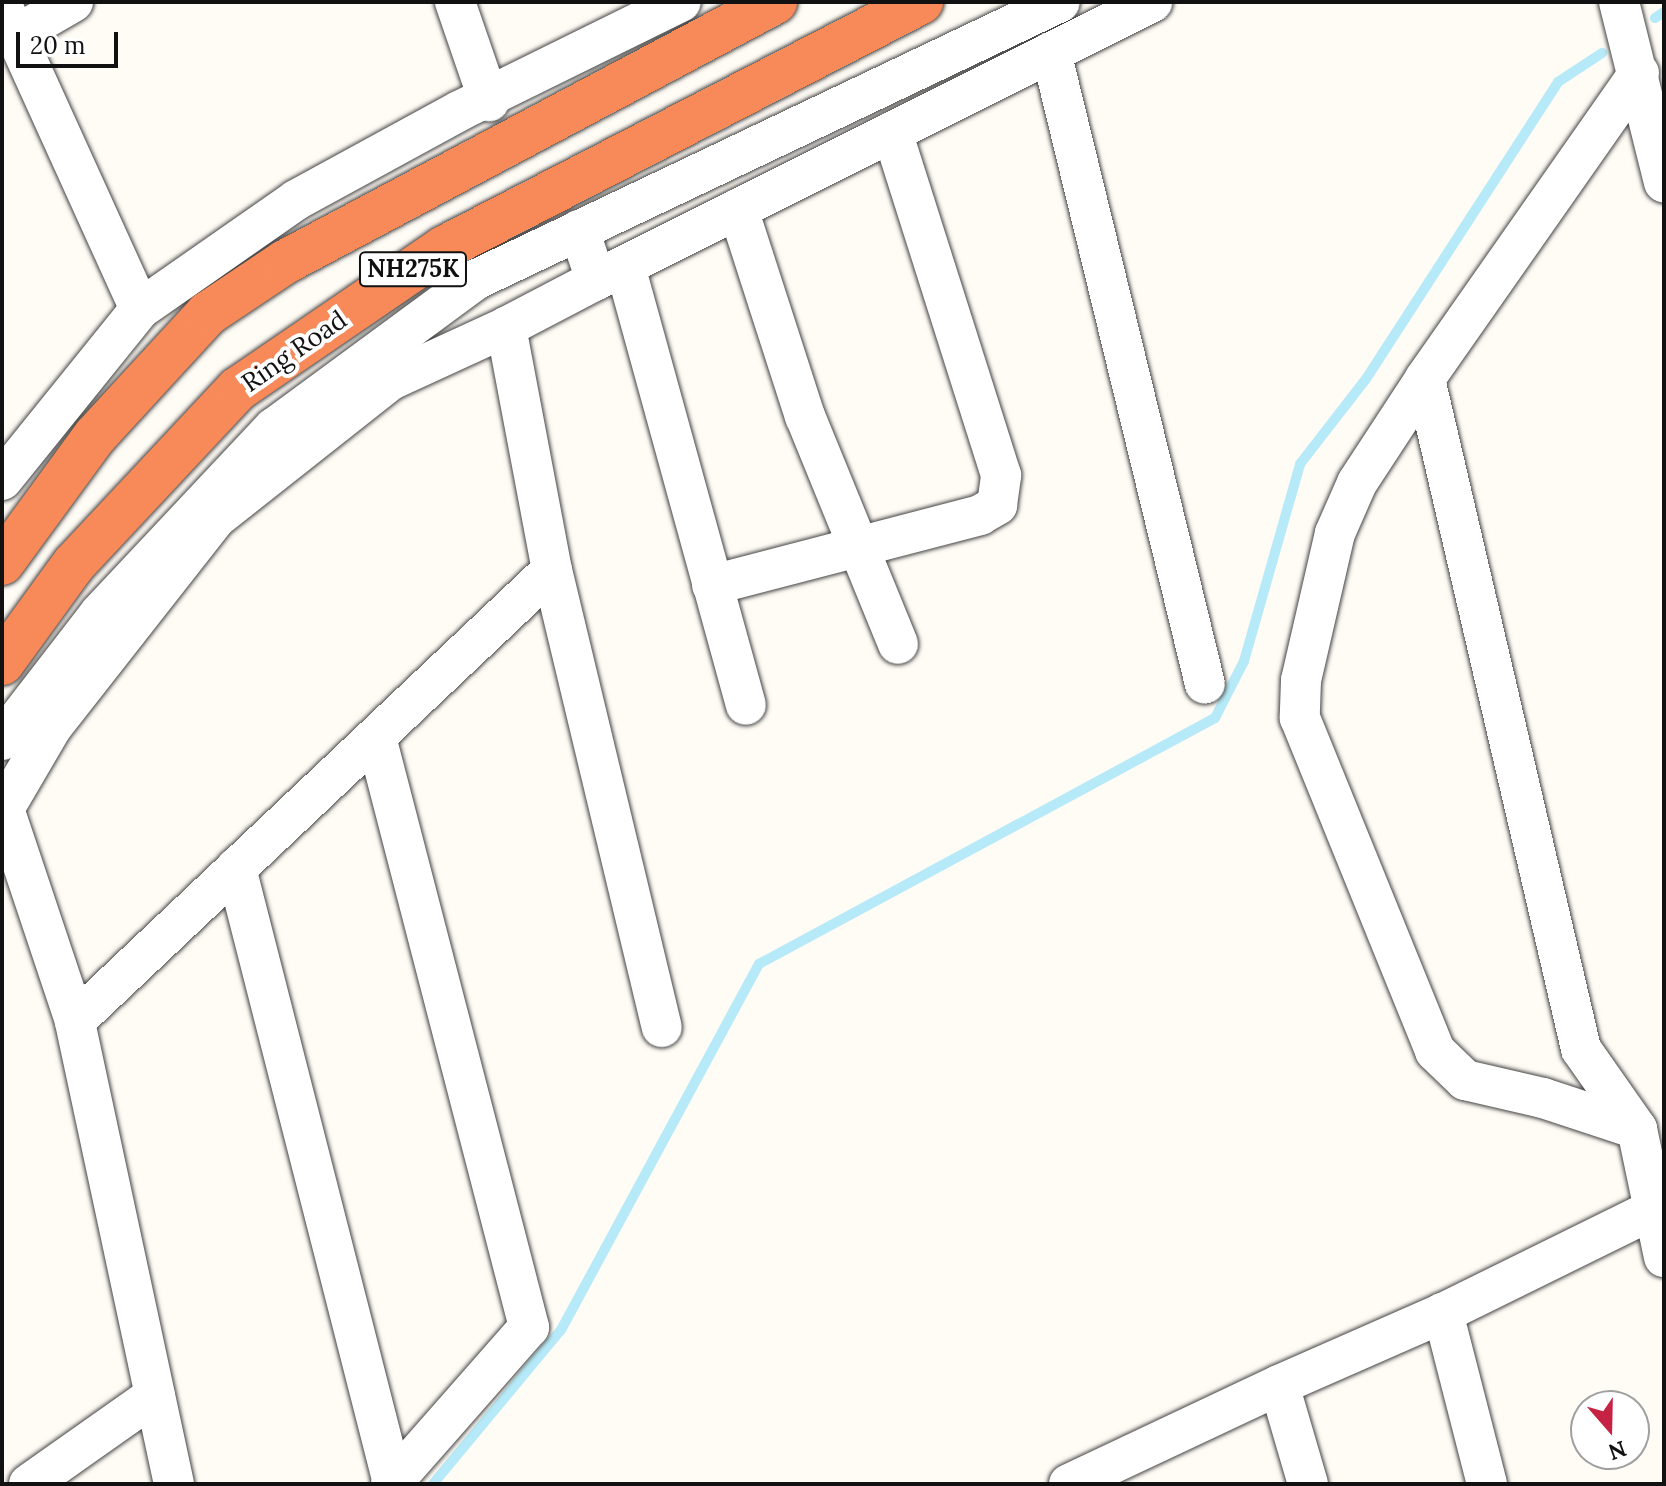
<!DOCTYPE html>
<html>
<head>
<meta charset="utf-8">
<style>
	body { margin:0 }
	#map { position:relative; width:1666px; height:1486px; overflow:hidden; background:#fffbf5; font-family:Lora,serif }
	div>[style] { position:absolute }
	.stream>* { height:10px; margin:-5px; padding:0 5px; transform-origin:5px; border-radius:5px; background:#b7eaf8 }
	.roads { filter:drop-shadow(0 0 2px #444) drop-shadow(0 0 2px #444) }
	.minor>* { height:40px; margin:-20px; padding:0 20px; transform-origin:20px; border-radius:20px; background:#fff }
	.highway>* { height:44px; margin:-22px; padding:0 22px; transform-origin:22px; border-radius:22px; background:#f88a5a }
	span { translate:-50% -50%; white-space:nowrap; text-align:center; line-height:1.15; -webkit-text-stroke:8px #fff; paint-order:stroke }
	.shield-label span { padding:2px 6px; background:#fff; border:2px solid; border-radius:6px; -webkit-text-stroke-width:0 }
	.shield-label { font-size:24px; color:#111; font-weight:700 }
	.street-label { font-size:26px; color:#111 }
	.frame { position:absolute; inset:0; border:4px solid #111; pointer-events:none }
	.north { position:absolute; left:1570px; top:1390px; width:80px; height:80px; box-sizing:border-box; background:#fff; border:2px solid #a0a0a0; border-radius:50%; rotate:160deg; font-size:22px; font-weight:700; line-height:32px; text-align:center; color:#111 }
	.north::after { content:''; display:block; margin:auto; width:28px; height:36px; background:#c62344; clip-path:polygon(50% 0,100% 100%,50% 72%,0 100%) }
	.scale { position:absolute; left:16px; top:32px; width:102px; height:36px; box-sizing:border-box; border:4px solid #111; border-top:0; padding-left:10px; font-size:24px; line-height:28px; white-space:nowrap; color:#111; -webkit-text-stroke:6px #fff; paint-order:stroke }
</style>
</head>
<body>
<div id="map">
	<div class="stream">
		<i style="left:1655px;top:18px;width:11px;rotate:-34deg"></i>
		<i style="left:433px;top:1484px;width:200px;rotate:-50.3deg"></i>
		<i style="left:561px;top:1330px;width:416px;rotate:-61.6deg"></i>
		<i style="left:759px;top:964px;width:518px;rotate:-28.35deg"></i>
		<i style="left:1215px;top:718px;width:64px;rotate:-63deg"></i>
		<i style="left:1244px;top:661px;width:205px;rotate:-74.1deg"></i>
		<i style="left:1300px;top:464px;width:108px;rotate:-52.2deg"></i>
		<i style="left:1366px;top:379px;width:354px;rotate:-57.1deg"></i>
		<i style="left:1558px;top:82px;width:53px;rotate:-33.4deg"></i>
	</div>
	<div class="roads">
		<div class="minor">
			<i style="left:455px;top:2px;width:105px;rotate:71deg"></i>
			<i style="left:1619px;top:2px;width:186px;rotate:76deg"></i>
			<i style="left:2px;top:5px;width:334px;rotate:65.6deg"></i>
			<i style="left:16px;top:35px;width:66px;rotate:-30.1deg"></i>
			<i style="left:1051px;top:52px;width:650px;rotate:76.31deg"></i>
			<i style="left:1639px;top:73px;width:373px;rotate:125deg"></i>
			<i style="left:1425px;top:379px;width:688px;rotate:76.89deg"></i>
			<i style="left:1581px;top:1049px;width:98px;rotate:55deg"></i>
			<i style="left:1637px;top:1129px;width:131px;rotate:78.1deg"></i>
			<i style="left:738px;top:209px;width:218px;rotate:72.1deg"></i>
			<i style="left:805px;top:416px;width:246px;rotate:67.8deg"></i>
			<i style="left:579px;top:230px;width:53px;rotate:71.2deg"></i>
			<i style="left:596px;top:280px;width:102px;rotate:152.4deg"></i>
			<i style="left:506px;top:327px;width:247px;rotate:79.3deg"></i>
			<i style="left:552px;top:570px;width:470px;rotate:76.5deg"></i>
			<i style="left:625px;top:266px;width:455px;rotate:74.6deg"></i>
			<i style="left:596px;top:280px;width:622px;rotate:-26.57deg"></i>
			<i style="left:1425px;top:379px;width:124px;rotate:123.2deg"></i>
			<i style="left:1357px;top:483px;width:55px;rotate:113.7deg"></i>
			<i style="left:1335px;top:533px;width:151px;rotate:103deg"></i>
			<i style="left:1301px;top:680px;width:38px;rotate:92deg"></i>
			<i style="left:1300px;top:718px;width:359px;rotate:67.9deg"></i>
			<i style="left:1435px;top:1051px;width:42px;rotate:44deg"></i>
			<i style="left:1465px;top:1080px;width:80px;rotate:13deg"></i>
			<i style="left:1543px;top:1098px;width:99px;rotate:18.3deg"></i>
			<i style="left:2px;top:480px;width:220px;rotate:-51.1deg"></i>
			<i style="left:140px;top:309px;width:190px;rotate:-34.9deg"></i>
			<i style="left:296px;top:200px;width:186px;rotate:-28.6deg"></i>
			<i style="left:459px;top:111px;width:247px;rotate:-26.2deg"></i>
			<i style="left:712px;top:585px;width:277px;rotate:-14.6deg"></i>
			<i style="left:980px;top:515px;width:20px;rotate:-30deg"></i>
			<i style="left:997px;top:505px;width:30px;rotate:-82deg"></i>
			<i style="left:1001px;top:475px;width:360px;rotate:-107.6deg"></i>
			<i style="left:376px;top:737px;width:610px;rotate:75.46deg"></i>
			<i style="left:529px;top:1327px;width:209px;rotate:131.3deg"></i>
			<i style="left:2px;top:740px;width:160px;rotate:-52.3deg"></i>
			<i style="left:100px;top:613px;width:254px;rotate:-46.8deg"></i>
			<i style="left:274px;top:428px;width:252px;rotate:-36.3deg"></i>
			<i style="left:477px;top:279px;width:645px;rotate:-25.41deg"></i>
			<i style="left:236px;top:868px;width:635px;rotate:75.68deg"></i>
			<i style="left:75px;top:1021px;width:656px;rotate:-43.4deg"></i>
			<i style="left:29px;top:1484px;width:154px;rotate:-35.2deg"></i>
			<i style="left:174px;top:1484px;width:473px;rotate:-102.1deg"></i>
			<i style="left:75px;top:1021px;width:224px;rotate:-108.5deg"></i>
			<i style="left:4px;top:809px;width:95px;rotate:-59.7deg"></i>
			<i style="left:52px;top:727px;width:266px;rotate:-51.9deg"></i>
			<i style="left:216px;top:518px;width:223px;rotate:-38.3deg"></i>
			<i style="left:391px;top:380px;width:127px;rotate:-24.7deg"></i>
			<i style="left:1069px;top:1484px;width:232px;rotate:-25.2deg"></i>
			<i style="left:1308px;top:1484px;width:103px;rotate:-106.3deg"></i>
			<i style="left:1279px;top:1385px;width:179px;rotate:-23.7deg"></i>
			<i style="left:1487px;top:1484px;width:177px;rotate:-104.4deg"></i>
			<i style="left:1443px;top:1313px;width:235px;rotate:-26.2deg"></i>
		</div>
		<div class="highway">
			<i style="left:2px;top:563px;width:157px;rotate:-53.8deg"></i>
			<i style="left:95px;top:436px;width:166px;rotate:-47.4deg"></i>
			<i style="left:207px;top:314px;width:94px;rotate:-33.7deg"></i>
			<i style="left:285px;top:262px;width:555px;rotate:-27.95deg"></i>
			<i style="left:2px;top:663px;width:122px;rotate:-54deg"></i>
			<i style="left:74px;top:564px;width:240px;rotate:-46.9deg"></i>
			<i style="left:238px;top:389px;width:250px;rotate:-34.4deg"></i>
			<i style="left:444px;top:248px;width:537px;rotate:-27.28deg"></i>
		</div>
	</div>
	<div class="shield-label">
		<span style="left:413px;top:269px">NH275K</span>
	</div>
	<div class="street-label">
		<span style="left:294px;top:351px;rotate:-35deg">Ring Road</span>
	</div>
	<div class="frame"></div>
	<div class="north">N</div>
	<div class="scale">20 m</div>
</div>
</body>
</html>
